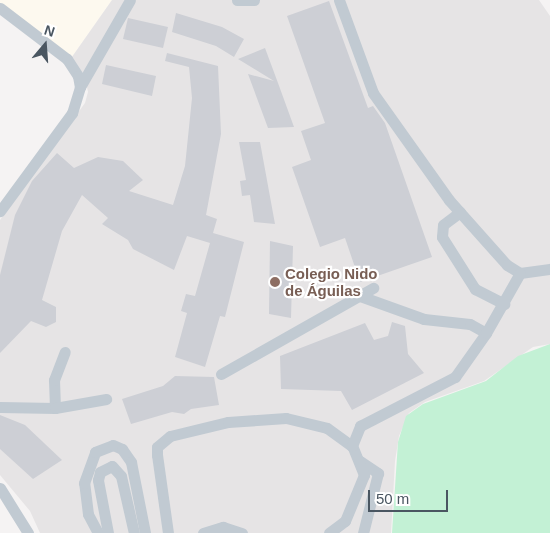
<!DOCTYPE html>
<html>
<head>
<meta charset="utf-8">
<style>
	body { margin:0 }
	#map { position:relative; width:550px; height:533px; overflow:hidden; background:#f5f3f3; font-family:Arial,sans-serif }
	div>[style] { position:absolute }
	.commercial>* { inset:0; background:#fdf9ef }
	.education>* { inset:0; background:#e6e4e5 }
	.green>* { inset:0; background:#c3f1d5 }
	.building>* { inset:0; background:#cdcfd5 }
	.minor>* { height:11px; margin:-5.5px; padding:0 5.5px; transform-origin:5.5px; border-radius:5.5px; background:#c1cad2 }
	.dots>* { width:14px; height:14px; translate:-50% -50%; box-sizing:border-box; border:2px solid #fff; border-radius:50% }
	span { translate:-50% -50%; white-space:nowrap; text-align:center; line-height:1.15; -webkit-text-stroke:4.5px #fff; paint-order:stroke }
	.education-label { font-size:15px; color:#785e54; font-weight:700 }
	.left { translate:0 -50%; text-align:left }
	.north { position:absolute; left:20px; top:20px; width:50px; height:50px; -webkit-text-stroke:4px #fff; paint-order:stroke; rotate:18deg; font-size:14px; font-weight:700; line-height:20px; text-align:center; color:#4a5661 }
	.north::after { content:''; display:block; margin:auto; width:18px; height:22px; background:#4a5661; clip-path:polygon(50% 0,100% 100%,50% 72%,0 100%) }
	.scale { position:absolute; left:368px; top:490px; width:80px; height:22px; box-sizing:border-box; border:2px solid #4a5661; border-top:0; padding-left:6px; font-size:15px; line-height:18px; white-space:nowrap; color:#4a5661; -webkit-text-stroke:4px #fff; paint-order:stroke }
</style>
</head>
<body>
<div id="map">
	<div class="commercial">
		<i style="clip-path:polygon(0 0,112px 0,67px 64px,0 12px)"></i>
	</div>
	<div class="education">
		<i style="clip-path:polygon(112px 0,539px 0,550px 16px,550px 344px,533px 347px,484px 381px,425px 402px,409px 413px,399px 436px,395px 461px,391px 533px,40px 533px,30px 511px,0 475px,0 220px,85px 103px,88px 92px,84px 73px,67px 64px)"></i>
	</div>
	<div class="green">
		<i style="clip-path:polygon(550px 344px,550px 533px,392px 533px,398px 442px,406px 416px,423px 404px,486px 381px,518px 356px)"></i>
	</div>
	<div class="building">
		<i style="clip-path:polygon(329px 1px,368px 108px,373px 106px,385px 123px,432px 257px,360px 282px,345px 238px,320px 247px,292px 167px,311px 160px,301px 131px,325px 123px,287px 16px)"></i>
		<i style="clip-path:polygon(176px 13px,222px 27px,244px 39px,234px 57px,216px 46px,172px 32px)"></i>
		<i style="clip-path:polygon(128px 18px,168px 27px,163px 48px,123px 39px)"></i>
		<i style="clip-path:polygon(265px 48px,278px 83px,294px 127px,268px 128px,248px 74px,274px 81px,238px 59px)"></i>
		<i style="clip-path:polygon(167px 53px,218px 66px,221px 134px,206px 215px,217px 219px,213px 233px,244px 242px,225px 317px,220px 316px,205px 367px,175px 357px,187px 313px,181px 311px,186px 294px,195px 296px,210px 243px,187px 236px,174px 270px,133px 249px,128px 240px,102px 224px,108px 218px,82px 195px,62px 231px,42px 300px,56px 307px,56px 322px,46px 327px,31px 321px,0 353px,0 275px,15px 215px,32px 181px,57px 153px,74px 168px,98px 157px,123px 161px,143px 180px,129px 191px,173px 205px,185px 166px,192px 98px,189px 67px,165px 61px)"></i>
		<i style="clip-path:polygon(106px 65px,156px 76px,152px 96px,102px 84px)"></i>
		<i style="clip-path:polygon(239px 142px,260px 142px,275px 224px,254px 222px,250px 195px,242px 196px,240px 181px,246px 180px)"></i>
		<i style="clip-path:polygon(270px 241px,293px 246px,291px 318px,269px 314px)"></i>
		<i style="clip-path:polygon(392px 322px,405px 326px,408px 354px,424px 373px,352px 410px,341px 391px,281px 389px,280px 356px,365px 323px,374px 340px,388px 336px)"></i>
		<i style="clip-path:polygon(175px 376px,214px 377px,219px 405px,191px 409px,184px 414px,172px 412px,131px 424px,122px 399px,163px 386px)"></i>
		<i style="clip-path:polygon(0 415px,25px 425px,62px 460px,33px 479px,0 449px)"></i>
	</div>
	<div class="minor">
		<i style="left:237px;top:0;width:17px"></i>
		<i style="left:339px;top:0;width:99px;rotate:69.9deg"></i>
		<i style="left:373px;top:93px;width:131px;rotate:54.6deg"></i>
		<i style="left:449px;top:200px;width:87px;rotate:48.3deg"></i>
		<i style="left:507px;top:265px;width:15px;rotate:32deg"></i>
		<i style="left:520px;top:273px;width:30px;rotate:-8deg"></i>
		<i style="left:0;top:8px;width:84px;rotate:37.3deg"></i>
		<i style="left:67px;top:59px;width:20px;rotate:57deg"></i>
		<i style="left:78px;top:76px;width:11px;rotate:80deg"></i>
		<i style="left:80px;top:87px;width:27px;rotate:107deg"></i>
		<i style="left:72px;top:113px;width:122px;rotate:126.3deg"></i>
		<i style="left:80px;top:87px;width:100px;rotate:-60.1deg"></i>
		<i style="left:460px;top:212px;width:21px;rotate:143deg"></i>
		<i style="left:443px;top:225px;width:12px;rotate:95deg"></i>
		<i style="left:442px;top:237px;width:62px;rotate:57.6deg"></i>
		<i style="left:475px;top:289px;width:33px;rotate:27deg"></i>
		<i style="left:360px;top:296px;width:68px;rotate:19.8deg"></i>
		<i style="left:424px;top:319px;width:46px;rotate:6.2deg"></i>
		<i style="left:470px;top:324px;width:18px;rotate:29deg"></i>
		<i style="left:221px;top:374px;width:175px;rotate:-29.5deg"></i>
		<i style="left:0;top:407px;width:55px;rotate:1deg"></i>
		<i style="left:55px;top:408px;width:28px;rotate:-92deg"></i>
		<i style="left:54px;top:380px;width:30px;rotate:-69deg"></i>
		<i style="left:55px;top:408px;width:52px;rotate:-10deg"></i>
		<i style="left:360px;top:461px;width:22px;rotate:34deg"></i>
		<i style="left:378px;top:473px;width:62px;rotate:104deg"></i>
		<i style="left:0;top:488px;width:53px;rotate:58.1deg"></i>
		<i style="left:98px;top:533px;width:21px;rotate:-118deg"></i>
		<i style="left:88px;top:514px;width:31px;rotate:-97deg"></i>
		<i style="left:84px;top:483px;width:33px;rotate:-70deg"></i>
		<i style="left:95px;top:452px;width:19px;rotate:-21deg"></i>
		<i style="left:113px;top:445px;width:10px;rotate:24deg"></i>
		<i style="left:122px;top:449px;width:16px;rotate:55deg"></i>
		<i style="left:131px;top:462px;width:72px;rotate:78.8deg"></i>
		<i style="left:108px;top:533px;width:54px;rotate:-100.7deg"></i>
		<i style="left:98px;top:480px;width:8px;rotate:-76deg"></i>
		<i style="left:100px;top:472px;width:13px;rotate:-27deg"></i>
		<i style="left:112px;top:466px;width:13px;rotate:48deg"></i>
		<i style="left:121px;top:476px;width:58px;rotate:77.2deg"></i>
		<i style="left:168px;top:533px;width:79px;rotate:-98deg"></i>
		<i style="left:157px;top:455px;width:8px;rotate:-90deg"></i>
		<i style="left:157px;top:447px;width:17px;rotate:-40deg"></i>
		<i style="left:170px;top:436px;width:60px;rotate:-13.6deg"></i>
		<i style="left:228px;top:422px;width:58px;rotate:-3.9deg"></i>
		<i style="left:286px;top:418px;width:42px;rotate:13.7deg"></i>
		<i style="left:327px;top:428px;width:31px;rotate:36deg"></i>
		<i style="left:203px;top:533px;width:21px;rotate:-17deg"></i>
		<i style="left:223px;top:527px;width:20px;rotate:18deg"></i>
		<i style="left:329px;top:533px;width:20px;rotate:-37deg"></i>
		<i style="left:345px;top:521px;width:50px;rotate:-67.6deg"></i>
		<i style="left:364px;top:475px;width:31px;rotate:-112deg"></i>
		<i style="left:352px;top:446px;width:22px;rotate:-68deg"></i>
		<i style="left:360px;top:426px;width:107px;rotate:-27.3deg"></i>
		<i style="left:455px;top:377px;width:54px;rotate:-54.8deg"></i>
		<i style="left:486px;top:333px;width:69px;rotate:-60.5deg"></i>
	</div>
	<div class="dots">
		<i style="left:275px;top:282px;background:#8d6e63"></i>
	</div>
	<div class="education-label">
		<span class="left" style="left:285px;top:282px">Colegio Nido<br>de Águilas</span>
	</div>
	<div class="north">N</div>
	<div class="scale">50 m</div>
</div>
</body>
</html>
